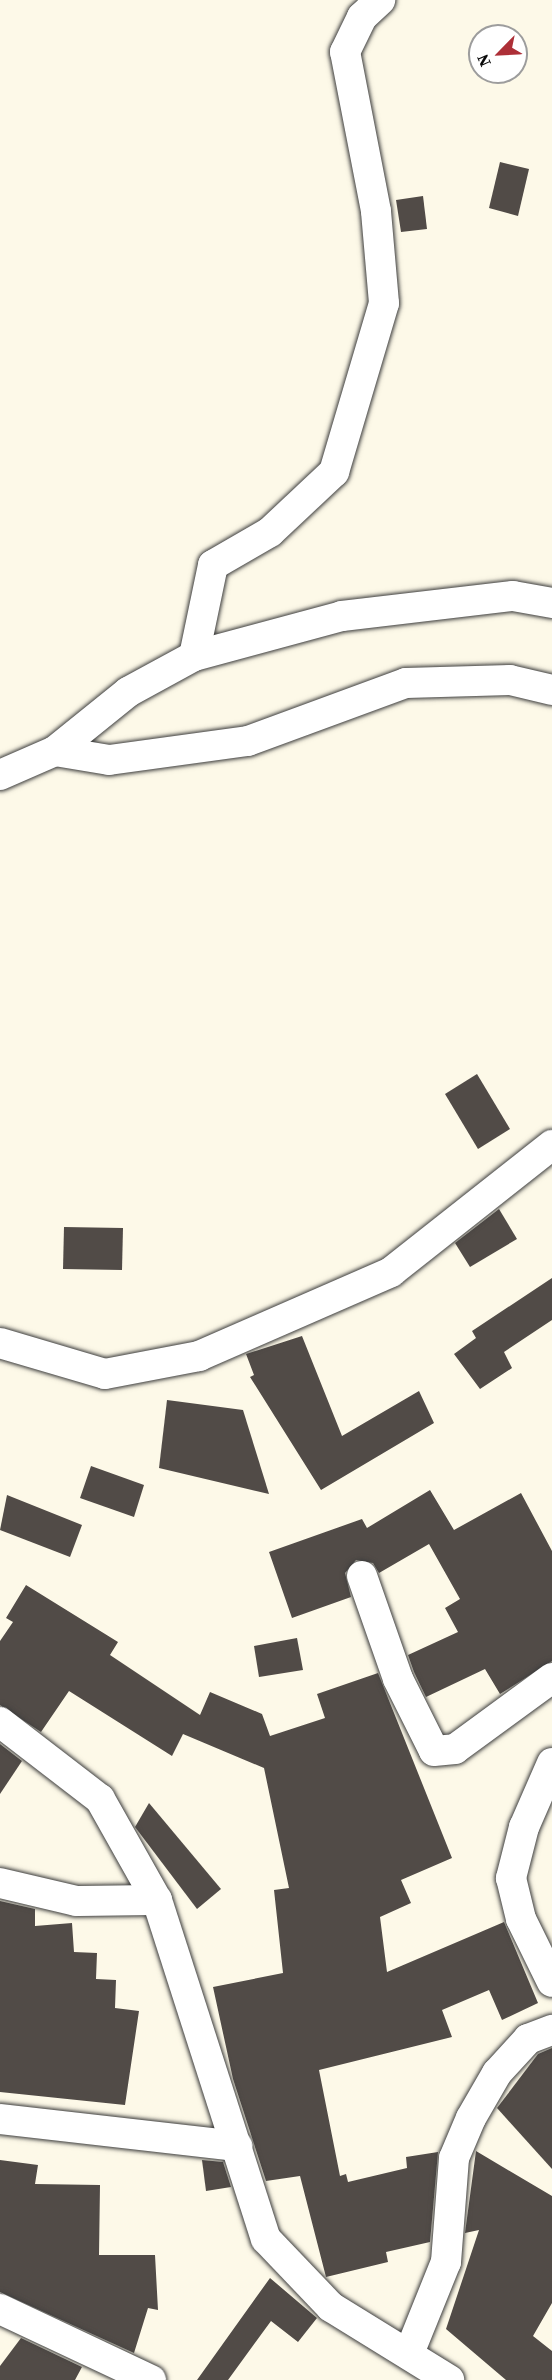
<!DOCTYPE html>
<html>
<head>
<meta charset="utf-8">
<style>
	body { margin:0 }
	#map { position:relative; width:552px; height:2380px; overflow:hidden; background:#fdf9e8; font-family:"Source Serif 4",serif }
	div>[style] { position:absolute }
	.building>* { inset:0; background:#514b47 }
	.roads { filter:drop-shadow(0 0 2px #3d3d3d) drop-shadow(0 0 2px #3d3d3d) }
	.street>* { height:30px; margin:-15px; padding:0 15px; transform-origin:15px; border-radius:15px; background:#fff }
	span { translate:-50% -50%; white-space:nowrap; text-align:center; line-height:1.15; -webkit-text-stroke:6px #fff; paint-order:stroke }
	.north { position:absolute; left:468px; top:24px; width:60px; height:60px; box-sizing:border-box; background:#fff; border:2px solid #9d9d9d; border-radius:50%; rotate:246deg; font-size:16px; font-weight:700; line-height:24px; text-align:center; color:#0a0a0a }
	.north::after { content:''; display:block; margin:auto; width:21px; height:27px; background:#ad2f37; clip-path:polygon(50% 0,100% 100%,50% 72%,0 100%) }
</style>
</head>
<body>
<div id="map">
	<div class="building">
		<i style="clip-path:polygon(500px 162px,529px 169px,518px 216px,489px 208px)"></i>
		<i style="clip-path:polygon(423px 196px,427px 229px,401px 232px,396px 200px)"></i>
		<i style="clip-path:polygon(477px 1074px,510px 1129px,478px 1149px,445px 1094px)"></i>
		<i style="clip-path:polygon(499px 1209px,517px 1239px,470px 1267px,455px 1243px)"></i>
		<i style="clip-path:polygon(64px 1227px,123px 1228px,122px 1270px,63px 1269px)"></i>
		<i style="clip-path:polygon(552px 1278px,552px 1320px,504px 1352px,512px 1368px,480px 1389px,454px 1354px,476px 1338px,472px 1331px)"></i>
		<i style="clip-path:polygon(302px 1336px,342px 1436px,419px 1391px,434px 1423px,321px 1490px,250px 1377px,254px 1375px,246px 1354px)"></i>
		<i style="clip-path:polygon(167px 1400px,243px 1410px,269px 1494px,159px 1468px)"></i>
		<i style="clip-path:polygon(91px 1466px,144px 1485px,134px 1517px,80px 1498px)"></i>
		<i style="clip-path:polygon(430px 1490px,454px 1530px,521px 1493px,552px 1551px,552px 1661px,500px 1694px,485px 1669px,426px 1697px,414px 1672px,408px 1655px,458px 1632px,445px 1608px,460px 1599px,429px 1544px,379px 1573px,373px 1563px,356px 1560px,345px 1573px,351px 1597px,292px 1618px,269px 1552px,362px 1519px,367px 1528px)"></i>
		<i style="clip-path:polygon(7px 1495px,82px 1525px,70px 1557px,0 1530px)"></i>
		<i style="clip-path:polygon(26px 1585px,118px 1642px,110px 1655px,200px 1715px,210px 1692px,262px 1714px,270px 1736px,325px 1718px,317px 1694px,378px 1673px,452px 1858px,401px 1880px,411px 1903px,380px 1917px,387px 1972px,504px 1922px,538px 2003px,502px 2020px,489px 1990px,442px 2010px,452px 2037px,319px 2070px,340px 2176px,346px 2174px,348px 2182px,407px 2168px,406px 2157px,438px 2152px,430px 2242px,386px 2252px,388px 2262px,326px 2277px,300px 2176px,266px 2181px,233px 2079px,213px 1987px,283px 1973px,274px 1890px,289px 1888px,264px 1768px,183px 1734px,172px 1756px,69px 1691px,41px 1732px,0 1705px,0 1641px,13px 1622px,6px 1618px)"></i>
		<i style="clip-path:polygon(297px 1638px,303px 1670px,259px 1677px,254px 1646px)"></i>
		<i style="clip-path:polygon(0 1744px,22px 1761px,0 1794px)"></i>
		<i style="clip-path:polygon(149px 1803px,221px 1889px,197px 1909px,135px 1827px)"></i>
		<i style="clip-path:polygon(0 1901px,35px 1909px,35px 1926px,72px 1923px,74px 1952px,97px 1953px,96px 1979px,116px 1980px,115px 2008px,139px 2011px,125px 2105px,0 2092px)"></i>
		<i style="clip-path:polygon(552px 2048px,552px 2169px,497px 2108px,538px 2054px)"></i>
		<i style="clip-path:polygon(476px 2151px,552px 2196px,552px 2303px,533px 2336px,552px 2351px,552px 2380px,506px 2380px,446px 2329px,479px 2230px,465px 2233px)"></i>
		<i style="clip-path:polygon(0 2160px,38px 2165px,35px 2184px,100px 2185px,99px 2255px,155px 2255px,158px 2310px,148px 2308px,134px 2353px,0 2292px)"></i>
		<i style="clip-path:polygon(202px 2160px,223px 2162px,231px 2187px,206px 2191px)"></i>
		<i style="clip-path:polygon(270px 2278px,317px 2318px,298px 2342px,271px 2321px,228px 2380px,197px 2380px)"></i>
		<i style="clip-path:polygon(21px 2338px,82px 2367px,75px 2380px,0 2380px,0 2366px)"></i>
	</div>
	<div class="roads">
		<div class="street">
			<i style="left:194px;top:656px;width:93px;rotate:-78.2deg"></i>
			<i style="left:213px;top:565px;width:66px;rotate:-30.1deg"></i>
			<i style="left:270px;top:532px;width:88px;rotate:-43.2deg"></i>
			<i style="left:334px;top:472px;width:176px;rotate:-73.5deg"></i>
			<i style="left:384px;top:303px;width:92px;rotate:-95deg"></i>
			<i style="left:376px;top:211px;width:162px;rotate:-101deg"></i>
			<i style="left:345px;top:52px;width:39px;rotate:-64deg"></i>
			<i style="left:362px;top:17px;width:25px;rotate:-43deg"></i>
			<i style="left:55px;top:751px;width:55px;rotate:9.5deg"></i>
			<i style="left:109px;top:760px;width:140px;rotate:-7.8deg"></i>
			<i style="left:248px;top:741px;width:168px;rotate:-20.2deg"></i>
			<i style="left:406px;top:683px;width:104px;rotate:-1.7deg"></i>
			<i style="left:510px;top:680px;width:43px;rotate:13.4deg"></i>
			<i style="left:0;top:775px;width:60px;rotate:-23.6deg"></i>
			<i style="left:55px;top:751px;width:94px;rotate:-38.9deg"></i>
			<i style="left:128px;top:692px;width:75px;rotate:-28.6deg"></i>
			<i style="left:194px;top:656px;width:153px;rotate:-15.1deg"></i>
			<i style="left:342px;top:616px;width:172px;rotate:-6.7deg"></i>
			<i style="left:513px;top:596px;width:40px;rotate:10deg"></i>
			<i style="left:0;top:1343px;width:109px;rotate:16.4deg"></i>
			<i style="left:105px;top:1374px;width:96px;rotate:-10.8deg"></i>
			<i style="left:199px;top:1356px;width:210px;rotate:-23.6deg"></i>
			<i style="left:391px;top:1272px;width:205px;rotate:-38.3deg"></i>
			<i style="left:362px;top:1576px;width:109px;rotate:70.7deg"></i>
			<i style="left:398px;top:1679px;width:80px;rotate:63.4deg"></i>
			<i style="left:434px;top:1751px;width:21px;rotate:-5deg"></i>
			<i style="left:455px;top:1749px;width:120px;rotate:-36.2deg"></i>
			<i style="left:0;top:1722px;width:126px;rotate:37.6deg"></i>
			<i style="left:100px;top:1799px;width:116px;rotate:60.6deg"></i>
			<i style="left:157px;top:1900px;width:356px;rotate:72.2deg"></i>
			<i style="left:266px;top:2239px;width:94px;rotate:46.3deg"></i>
			<i style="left:331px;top:2307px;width:139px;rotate:31.7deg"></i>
			<i style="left:552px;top:1763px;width:70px;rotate:113.6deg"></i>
			<i style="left:524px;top:1827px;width:53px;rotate:104.3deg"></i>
			<i style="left:511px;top:1878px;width:42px;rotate:76.3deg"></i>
			<i style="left:521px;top:1919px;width:70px;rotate:63.8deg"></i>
			<i style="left:0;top:1883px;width:78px;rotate:13.3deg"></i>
			<i style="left:76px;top:1901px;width:81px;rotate:-0.7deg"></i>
			<i style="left:0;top:2119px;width:239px;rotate:6.5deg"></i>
			<i style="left:0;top:2309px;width:167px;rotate:25.2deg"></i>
			<i style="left:410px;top:2351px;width:96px;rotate:-68deg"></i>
			<i style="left:446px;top:2262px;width:104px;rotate:-85.6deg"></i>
			<i style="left:454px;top:2158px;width:43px;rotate:-67deg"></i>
			<i style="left:471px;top:2118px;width:52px;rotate:-60deg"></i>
			<i style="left:497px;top:2073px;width:46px;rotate:-47.6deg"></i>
			<i style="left:528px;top:2039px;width:26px;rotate:-21deg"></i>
		</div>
	</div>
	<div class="north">N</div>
</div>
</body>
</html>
